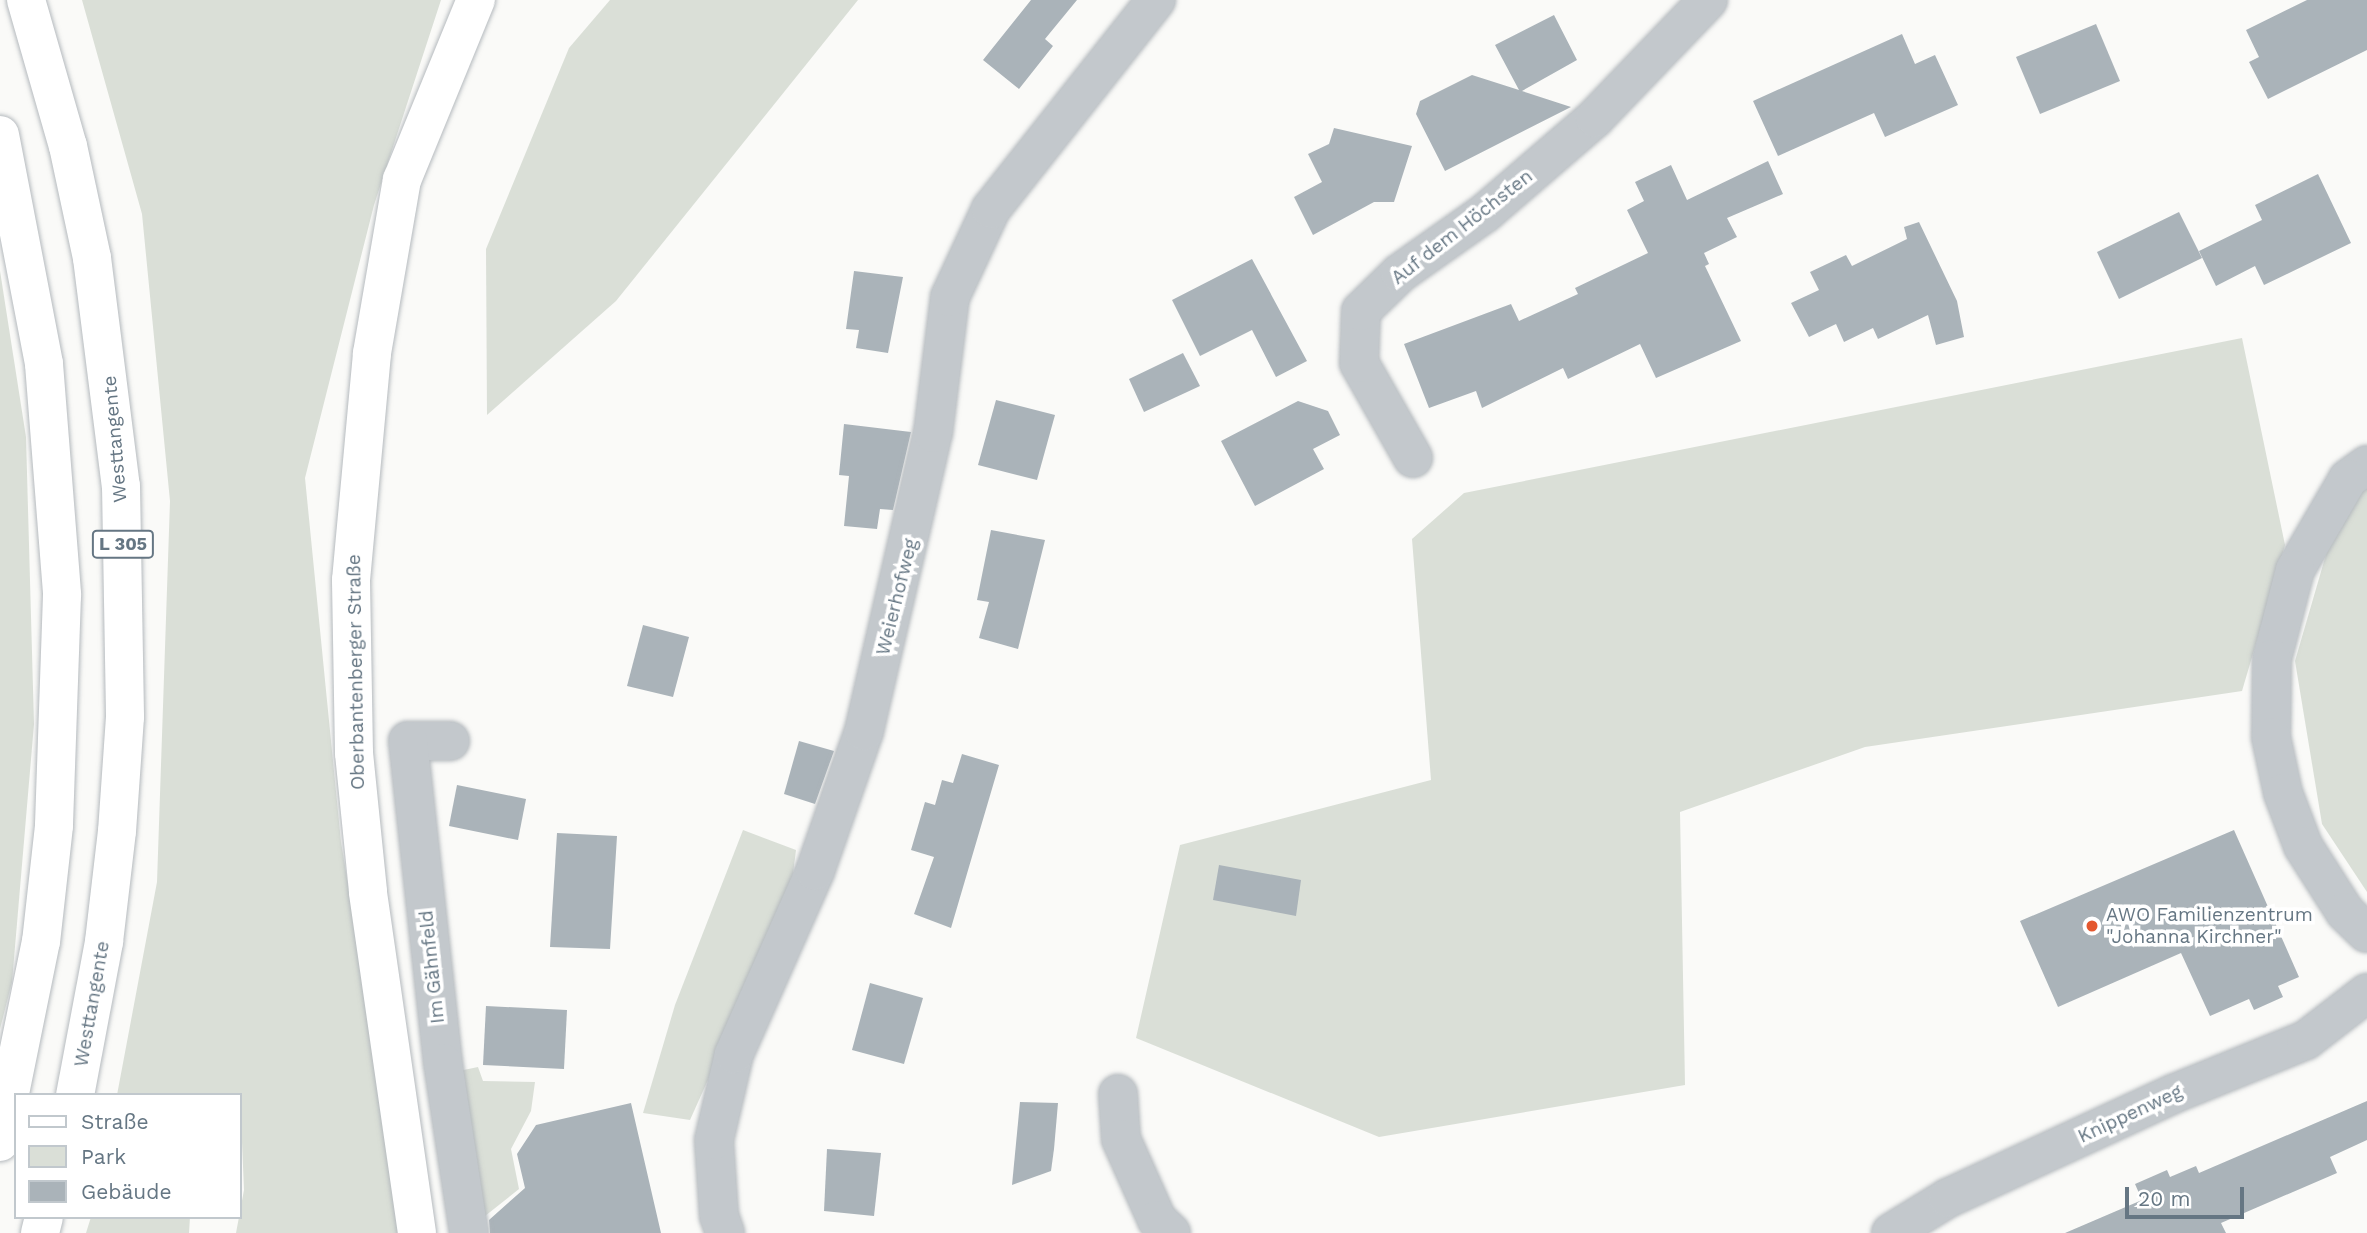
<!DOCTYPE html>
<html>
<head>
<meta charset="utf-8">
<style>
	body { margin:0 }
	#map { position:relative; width:2367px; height:1233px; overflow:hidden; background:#fafaf8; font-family:"Work Sans",sans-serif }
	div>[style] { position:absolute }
	.green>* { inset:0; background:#dadfd7 }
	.building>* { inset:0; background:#aab3b9 }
	.roads { filter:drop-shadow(0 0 2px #b5babe) drop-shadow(0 0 2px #b5babe) }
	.minor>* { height:38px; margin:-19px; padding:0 19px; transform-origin:19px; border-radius:19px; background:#c3c8cc }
	.major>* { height:38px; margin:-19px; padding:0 19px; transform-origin:19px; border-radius:19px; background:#fff }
	.dots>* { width:19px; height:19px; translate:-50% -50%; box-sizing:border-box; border:4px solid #fff; border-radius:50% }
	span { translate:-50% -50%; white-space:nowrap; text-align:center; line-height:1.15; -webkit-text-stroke:7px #fff; paint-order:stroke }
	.shield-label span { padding:2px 5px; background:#fff; border:2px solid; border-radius:5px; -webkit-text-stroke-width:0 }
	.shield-label { font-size:18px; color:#657683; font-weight:700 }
	.street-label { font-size:19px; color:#657683 }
	.poi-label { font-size:19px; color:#657683 }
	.left { translate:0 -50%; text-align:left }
	.legend { position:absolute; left:14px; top:1093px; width:228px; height:126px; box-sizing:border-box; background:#fff; border:2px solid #c1c8cd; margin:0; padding:9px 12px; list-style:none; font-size:21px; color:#657683 }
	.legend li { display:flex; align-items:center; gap:14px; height:35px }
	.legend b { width:35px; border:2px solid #c1c8cd }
	.scale { position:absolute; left:2125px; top:1187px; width:119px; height:32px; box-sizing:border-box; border:4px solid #657683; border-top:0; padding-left:9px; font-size:21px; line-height:24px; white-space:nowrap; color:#657683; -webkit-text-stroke:5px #fff; paint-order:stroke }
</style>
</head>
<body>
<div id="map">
	<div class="green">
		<i style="clip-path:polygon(82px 0,441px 0,374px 205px,305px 478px,341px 842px,406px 1233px,236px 1233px,244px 1190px,240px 1095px,117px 1095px,157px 882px,170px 501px,142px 214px)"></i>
		<i style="clip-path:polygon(610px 0,858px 0,616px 301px,487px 415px,486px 249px,569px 48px)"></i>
		<i style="clip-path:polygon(0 271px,26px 437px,34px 724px,12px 982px,0 1029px)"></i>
		<i style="clip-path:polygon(2242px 338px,2285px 545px,2242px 691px,1865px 747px,1680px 812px,1685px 1085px,1379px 1137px,1136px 1038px,1180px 845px,1431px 780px,1412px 539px,1464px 493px)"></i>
		<i style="clip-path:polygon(2367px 469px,2367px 892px,2322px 824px,2295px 661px,2348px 479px)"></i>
		<i style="clip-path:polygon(743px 830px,796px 850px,790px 897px,690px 1120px,643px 1113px,675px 1005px)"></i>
		<i style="clip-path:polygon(478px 1067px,483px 1081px,535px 1082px,531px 1111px,511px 1149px,519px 1189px,485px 1216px,454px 1072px)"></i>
		<i style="clip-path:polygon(91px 1217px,190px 1217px,189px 1233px,86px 1233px)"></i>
	</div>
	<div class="building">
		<i style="clip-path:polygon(1031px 0,1077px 0,1045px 39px,1053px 46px,1019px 89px,983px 60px)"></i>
		<i style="clip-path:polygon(2307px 0,2367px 0,2367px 50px,2268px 99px,2249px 62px,2259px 57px,2246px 30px)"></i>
		<i style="clip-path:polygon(1554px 15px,1577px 60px,1522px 91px,1571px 107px,1445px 171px,1416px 114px,1420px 101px,1472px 75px,1519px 90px,1495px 45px)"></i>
		<i style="clip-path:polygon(2096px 24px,2120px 81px,2040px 114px,2016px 57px)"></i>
		<i style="clip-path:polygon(1902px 34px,1915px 64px,1935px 55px,1958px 105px,1885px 137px,1874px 113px,1778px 156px,1753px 101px)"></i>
		<i style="clip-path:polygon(1334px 128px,1412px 146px,1394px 202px,1374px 202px,1313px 235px,1294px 197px,1322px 182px,1308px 154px,1329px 144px)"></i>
		<i style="clip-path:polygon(1768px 161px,1783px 194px,1727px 218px,1737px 237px,1704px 253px,1709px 264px,1705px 266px,1741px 341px,1656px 378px,1640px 344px,1568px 379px,1563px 368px,1482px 408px,1476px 391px,1429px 408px,1404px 344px,1511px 304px,1519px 321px,1578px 294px,1575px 288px,1648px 253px,1627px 210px,1644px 201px,1635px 182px,1671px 165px,1687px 200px)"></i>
		<i style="clip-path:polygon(2318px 174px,2351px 243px,2264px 285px,2255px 266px,2216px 286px,2199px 251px,2262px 220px,2255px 205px)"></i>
		<i style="clip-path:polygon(2179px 212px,2202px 258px,2119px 299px,2097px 252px)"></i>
		<i style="clip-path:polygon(1919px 222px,1957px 301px,1964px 337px,1936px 345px,1928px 315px,1878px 339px,1873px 328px,1844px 342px,1836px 324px,1809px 337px,1791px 303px,1819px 290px,1810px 272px,1846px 255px,1852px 266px,1907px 239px,1904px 227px)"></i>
		<i style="clip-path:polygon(1252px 259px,1307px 361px,1276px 377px,1252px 330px,1200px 356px,1172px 300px)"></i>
		<i style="clip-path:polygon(854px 271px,903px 277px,888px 353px,856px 348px,859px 330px,846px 329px)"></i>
		<i style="clip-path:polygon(1183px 353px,1200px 386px,1144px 412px,1129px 379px)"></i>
		<i style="clip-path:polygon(996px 400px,1055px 415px,1037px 480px,978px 465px)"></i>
		<i style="clip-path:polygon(1298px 401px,1328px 411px,1340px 435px,1313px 449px,1324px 469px,1255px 506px,1221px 441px)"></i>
		<i style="clip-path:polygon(844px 424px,911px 432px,893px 510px,880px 509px,877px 529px,844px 526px,849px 476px,839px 475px)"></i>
		<i style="clip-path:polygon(991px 530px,1045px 540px,1018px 649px,979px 638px,989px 602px,977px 600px)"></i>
		<i style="clip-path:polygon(643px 625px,689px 637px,673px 697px,627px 686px)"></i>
		<i style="clip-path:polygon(799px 741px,834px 751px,815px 804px,784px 794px)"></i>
		<i style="clip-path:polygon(962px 754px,999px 765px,951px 928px,914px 914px,934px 857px,911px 850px,925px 802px,935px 805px,942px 780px,953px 783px)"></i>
		<i style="clip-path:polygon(457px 785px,526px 799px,518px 840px,449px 826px)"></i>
		<i style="clip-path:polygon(2234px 830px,2299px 977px,2278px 986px,2283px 997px,2254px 1010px,2249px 999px,2210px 1016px,2181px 953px,2058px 1007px,2020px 921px)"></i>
		<i style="clip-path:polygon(557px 833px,617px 836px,610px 949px,550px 947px)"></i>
		<i style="clip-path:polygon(1219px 865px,1301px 880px,1296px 916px,1213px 900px)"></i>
		<i style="clip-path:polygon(870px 983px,923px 998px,904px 1064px,852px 1050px)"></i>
		<i style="clip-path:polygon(486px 1006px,567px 1010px,564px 1069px,483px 1065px)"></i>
		<i style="clip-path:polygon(2367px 1101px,2367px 1140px,2330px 1157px,2337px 1173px,2221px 1223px,2226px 1233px,2065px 1233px,2142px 1200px,2135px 1184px,2167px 1170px,2170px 1177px,2196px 1166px,2199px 1173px)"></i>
		<i style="clip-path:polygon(1020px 1102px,1058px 1103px,1054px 1149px,1051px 1171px,1012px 1185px)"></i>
		<i style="clip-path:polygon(631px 1103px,661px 1233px,490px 1233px,489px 1220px,525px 1188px,517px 1154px,536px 1125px)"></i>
		<i style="clip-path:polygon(827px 1149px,881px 1153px,874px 1216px,824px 1211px)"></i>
	</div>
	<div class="roads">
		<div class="minor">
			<i style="left:1413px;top:458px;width:109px;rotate:-119.6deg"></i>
			<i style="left:1359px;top:363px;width:52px;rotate:-87.8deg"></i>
			<i style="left:1361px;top:311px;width:54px;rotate:-44.3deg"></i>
			<i style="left:1400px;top:273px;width:104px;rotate:-35.2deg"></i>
			<i style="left:1485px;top:213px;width:145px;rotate:-40.8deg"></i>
			<i style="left:1595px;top:118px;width:163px;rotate:-46.2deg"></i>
			<i style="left:2367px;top:465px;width:24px;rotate:144deg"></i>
			<i style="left:2348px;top:479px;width:105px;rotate:120.2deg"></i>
			<i style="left:2295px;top:570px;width:92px;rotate:104.5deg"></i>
			<i style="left:2272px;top:659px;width:78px;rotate:90.7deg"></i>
			<i style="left:2271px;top:737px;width:57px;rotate:77.9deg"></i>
			<i style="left:2283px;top:793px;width:57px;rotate:69.3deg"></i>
			<i style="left:2303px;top:846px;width:78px;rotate:57.5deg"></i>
			<i style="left:2345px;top:912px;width:30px;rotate:44deg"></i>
			<i style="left:450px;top:741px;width:42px;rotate:180deg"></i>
			<i style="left:408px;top:741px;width:324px;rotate:83.8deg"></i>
			<i style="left:443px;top:1063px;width:172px;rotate:81.3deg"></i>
			<i style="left:1118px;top:1094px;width:45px;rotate:86.2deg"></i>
			<i style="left:1121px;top:1139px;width:89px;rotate:66deg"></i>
			<i style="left:1157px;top:1220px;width:19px;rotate:43deg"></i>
			<i style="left:725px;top:1233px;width:18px;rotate:-109deg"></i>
			<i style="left:719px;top:1216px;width:76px;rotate:-93.8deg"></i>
			<i style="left:714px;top:1140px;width:88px;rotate:-76.9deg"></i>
			<i style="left:734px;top:1054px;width:200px;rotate:-66.1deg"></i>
			<i style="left:815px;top:871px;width:148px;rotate:-70.7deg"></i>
			<i style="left:864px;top:731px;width:306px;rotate:-77deg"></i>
			<i style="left:933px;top:433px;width:137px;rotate:-82.9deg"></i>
			<i style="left:950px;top:297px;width:97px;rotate:-65deg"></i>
			<i style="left:991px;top:209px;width:266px;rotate:-51.7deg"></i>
			<i style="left:1891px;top:1233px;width:67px;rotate:-31.6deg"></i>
			<i style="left:1948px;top:1198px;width:248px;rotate:-24.8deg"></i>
			<i style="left:2173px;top:1094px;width:144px;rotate:-22.1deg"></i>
			<i style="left:2306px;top:1040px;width:77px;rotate:-37.6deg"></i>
		</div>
		<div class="major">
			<i style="left:26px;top:0;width:152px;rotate:74deg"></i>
			<i style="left:68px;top:146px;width:115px;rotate:77.9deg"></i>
			<i style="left:92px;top:258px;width:230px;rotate:82.8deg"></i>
			<i style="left:121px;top:486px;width:231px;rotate:89deg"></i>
			<i style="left:125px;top:717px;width:114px;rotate:94deg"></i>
			<i style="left:117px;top:831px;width:112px;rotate:96.7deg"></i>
			<i style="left:104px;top:942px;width:156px;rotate:100.7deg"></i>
			<i style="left:0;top:135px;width:233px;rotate:79.1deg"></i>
			<i style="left:44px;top:364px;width:232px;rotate:85.5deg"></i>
			<i style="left:62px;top:595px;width:231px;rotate:92deg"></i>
			<i style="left:54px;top:826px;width:116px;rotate:96.4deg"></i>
			<i style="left:41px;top:941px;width:205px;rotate:101.5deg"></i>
			<i style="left:40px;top:1233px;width:16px;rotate:-76deg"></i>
			<i style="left:417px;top:1233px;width:345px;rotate:-98.2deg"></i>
			<i style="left:368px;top:891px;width:139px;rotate:-95.8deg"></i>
			<i style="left:354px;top:753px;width:173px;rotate:-91deg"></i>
			<i style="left:351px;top:580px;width:228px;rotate:-84.7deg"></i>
			<i style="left:372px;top:353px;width:176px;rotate:-80.2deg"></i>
			<i style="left:402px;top:180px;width:195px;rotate:-67.7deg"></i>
		</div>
	</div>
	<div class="dots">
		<i style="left:2092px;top:926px;background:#e4572e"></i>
	</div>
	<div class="shield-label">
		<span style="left:123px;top:544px">L 305</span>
	</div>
	<div class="street-label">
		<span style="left:1462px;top:227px;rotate:-38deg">Auf dem Höchsten</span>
		<span style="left:115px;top:439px;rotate:-95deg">Westtangente</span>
		<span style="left:897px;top:597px;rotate:-76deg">Weierhofweg</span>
		<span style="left:356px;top:672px;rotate:-91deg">Oberbantenberger Straße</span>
		<span style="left:432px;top:967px;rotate:-96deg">Im Gähnfeld</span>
		<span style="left:92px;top:1004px;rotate:-80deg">Westtangente</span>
		<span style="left:2130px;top:1114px;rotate:-25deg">Knippenweg</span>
	</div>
	<div class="poi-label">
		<span class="left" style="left:2106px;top:926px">AWO Familienzentrum<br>"Johanna Kirchner"</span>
	</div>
	<ul class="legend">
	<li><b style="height:9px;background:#fff"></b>Straße</li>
	<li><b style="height:19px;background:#dadfd7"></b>Park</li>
	<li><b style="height:19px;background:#aab3b9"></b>Gebäude</li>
	</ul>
	<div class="scale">20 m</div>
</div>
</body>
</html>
